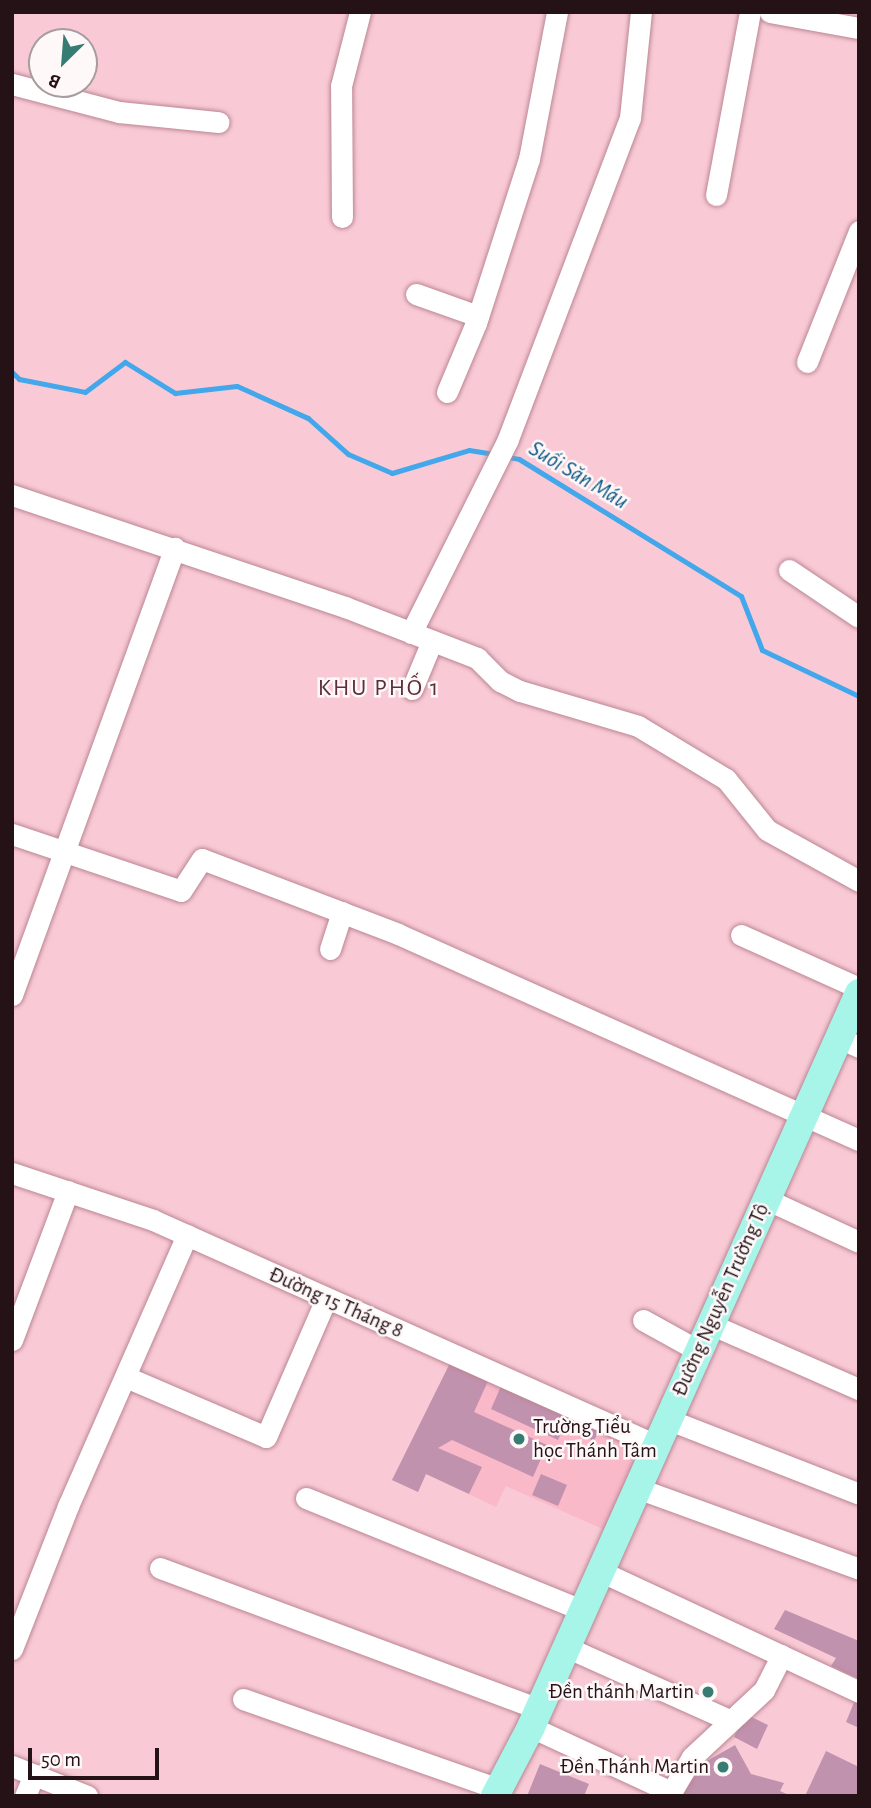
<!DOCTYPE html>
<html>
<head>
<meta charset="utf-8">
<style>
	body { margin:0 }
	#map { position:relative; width:871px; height:1808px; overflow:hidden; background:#f9cad5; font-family:"Alegreya Sans",sans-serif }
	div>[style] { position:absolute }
	.built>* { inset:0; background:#fab9c9 }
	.stream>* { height:5px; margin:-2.5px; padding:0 2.5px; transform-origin:2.5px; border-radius:2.5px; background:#43a7eb }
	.building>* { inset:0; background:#c192ae }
	.roads { filter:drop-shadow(0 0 2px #bb8694) drop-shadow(0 0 2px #bb8694) }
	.minor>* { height:21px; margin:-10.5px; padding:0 10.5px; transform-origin:10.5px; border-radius:10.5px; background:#fff }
	.major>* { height:28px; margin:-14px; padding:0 14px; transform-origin:14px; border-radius:14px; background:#a7f4e9 }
	.dots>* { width:19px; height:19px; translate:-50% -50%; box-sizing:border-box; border:4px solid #fef8f9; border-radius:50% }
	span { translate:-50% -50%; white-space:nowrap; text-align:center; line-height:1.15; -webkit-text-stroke:5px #fef8f9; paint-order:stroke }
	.street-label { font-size:21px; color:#251217 }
	.poi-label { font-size:21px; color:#251217 }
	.left { translate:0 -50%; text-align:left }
	.right { translate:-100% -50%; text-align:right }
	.water-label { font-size:23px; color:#0f5986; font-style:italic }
	.quarter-label { font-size:24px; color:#5b2e3b; letter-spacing:2px }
	.frame { position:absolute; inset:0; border:14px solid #251217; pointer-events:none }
	.north { position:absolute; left:28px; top:28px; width:70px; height:70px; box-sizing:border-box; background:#fef8f9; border:2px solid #a79c9f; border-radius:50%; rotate:205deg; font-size:19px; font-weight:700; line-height:28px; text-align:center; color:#251217 }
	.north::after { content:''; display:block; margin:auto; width:24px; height:32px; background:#377c72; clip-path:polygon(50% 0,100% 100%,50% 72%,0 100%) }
	.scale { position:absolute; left:28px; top:1748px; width:131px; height:32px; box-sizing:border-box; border:4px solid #251217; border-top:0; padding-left:9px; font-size:21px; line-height:24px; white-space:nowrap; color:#251217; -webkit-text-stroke:5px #fef8f9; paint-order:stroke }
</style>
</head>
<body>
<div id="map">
	<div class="built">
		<i style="clip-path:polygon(451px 1361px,644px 1447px,607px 1531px,506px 1486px,496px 1507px,426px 1474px,418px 1492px,392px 1480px)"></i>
	</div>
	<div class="stream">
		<i style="left:12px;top:372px;width:10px;rotate:45deg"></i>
		<i style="left:19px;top:379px;width:67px;rotate:11.1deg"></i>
		<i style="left:85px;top:392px;width:50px;rotate:-36.9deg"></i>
		<i style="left:125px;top:362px;width:59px;rotate:31.8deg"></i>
		<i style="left:175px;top:393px;width:62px;rotate:-6.4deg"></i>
		<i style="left:237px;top:386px;width:78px;rotate:24.3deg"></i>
		<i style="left:308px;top:418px;width:54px;rotate:42deg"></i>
		<i style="left:348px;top:454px;width:48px;rotate:23.4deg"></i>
		<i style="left:392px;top:473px;width:80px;rotate:-16.6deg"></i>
		<i style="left:469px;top:450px;width:25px;rotate:9deg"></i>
		<i style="left:507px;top:457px;width:12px;rotate:9deg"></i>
		<i style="left:519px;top:459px;width:261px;rotate:31.7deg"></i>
		<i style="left:741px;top:596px;width:58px;rotate:68.7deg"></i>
		<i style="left:762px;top:650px;width:107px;rotate:25.4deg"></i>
	</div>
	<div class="building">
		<i style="clip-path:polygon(451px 1361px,489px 1379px,474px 1412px,547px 1445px,533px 1477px,452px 1440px,438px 1448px,482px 1467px,469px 1494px,426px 1474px,418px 1492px,392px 1480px)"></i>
		<i style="clip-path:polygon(502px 1384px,600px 1427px,594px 1441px,564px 1427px,558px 1440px,491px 1409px)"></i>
		<i style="clip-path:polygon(541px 1474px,567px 1485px,558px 1506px,532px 1495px)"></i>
		<i style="clip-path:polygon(785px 1610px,859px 1641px,859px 1679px,831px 1666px,836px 1658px,774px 1629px)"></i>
		<i style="clip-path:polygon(855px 1700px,859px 1702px,859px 1728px,846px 1722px)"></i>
		<i style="clip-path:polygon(745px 1714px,768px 1725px,757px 1749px,734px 1737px)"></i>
		<i style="clip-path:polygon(735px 1745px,751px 1774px,784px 1783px,780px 1791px,791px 1796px,680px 1796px,705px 1762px)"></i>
		<i style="clip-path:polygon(826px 1751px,859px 1767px,859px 1796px,805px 1796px)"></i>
		<i style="clip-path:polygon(540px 1764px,589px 1784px,584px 1796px,527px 1796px)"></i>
	</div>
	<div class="roads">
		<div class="minor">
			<i style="left:770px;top:12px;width:90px;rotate:10.2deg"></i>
			<i style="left:12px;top:84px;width:111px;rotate:14.7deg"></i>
			<i style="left:119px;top:112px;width:100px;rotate:5.8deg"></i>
			<i style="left:716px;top:195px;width:186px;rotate:-79.5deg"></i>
			<i style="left:342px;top:217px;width:131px;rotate:-90.4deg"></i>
			<i style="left:341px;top:86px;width:76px;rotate:-75.6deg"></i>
			<i style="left:416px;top:294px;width:66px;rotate:19.5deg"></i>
			<i style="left:807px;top:362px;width:141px;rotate:-68.3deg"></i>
			<i style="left:447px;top:392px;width:75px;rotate:-67.2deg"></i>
			<i style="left:476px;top:323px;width:172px;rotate:-72.1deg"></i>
			<i style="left:529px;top:159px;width:150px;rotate:-79.2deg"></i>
			<i style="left:12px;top:495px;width:351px;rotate:18.6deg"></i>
			<i style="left:345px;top:607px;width:142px;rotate:21.1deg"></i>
			<i style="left:477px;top:658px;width:33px;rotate:45deg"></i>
			<i style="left:500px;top:681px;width:22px;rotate:27deg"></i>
			<i style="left:520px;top:691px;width:123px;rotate:16.5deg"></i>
			<i style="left:638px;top:726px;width:103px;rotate:31.1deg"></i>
			<i style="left:726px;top:779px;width:65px;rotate:51.2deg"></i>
			<i style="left:767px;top:830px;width:105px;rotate:29deg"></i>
			<i style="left:789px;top:570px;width:84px;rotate:33.9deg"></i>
			<i style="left:411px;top:633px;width:217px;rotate:-63.4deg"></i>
			<i style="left:508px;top:439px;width:343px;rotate:-69.2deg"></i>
			<i style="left:630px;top:118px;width:107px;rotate:-84.1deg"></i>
			<i style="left:412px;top:689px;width:52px;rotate:-67.4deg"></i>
			<i style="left:12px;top:834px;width:178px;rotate:18.6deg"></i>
			<i style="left:181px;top:891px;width:38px;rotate:-57deg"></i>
			<i style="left:202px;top:859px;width:210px;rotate:20.9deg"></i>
			<i style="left:398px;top:934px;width:505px;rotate:24.08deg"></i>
			<i style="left:741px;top:935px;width:129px;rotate:24.2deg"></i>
			<i style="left:330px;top:949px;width:39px;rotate:-72deg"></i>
			<i style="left:12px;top:995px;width:476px;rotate:-70deg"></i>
			<i style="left:839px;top:1038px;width:22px;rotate:24deg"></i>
			<i style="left:12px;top:1173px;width:149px;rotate:18.4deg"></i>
			<i style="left:153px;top:1220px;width:551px;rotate:24.1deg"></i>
			<i style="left:766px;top:1199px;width:102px;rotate:24.8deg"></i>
			<i style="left:643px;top:1320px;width:64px;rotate:29deg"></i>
			<i style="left:710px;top:1324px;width:163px;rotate:23.6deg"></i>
			<i style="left:12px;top:1340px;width:159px;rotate:-69.4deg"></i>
			<i style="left:126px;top:1377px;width:152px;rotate:23.2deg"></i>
			<i style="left:266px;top:1437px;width:150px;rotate:-66.5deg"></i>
			<i style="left:667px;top:1419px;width:206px;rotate:21.3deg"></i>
			<i style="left:637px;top:1488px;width:236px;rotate:20deg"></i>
			<i style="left:306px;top:1498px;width:298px;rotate:22.1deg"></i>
			<i style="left:160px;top:1568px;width:404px;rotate:20.4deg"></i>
			<i style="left:600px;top:1571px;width:286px;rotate:25deg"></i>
			<i style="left:566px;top:1647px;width:179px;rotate:24.1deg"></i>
			<i style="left:12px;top:1649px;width:154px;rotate:-68.6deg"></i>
			<i style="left:68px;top:1506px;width:296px;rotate:-66.3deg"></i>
			<i style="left:243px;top:1699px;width:270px;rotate:19.4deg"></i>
			<i style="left:531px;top:1727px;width:154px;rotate:24.9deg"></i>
			<i style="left:12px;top:1766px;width:81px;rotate:21.8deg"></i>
			<i style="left:25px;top:1796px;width:23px;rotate:-67deg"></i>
			<i style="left:669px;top:1796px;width:45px;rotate:-59.5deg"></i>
			<i style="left:692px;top:1757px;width:98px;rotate:-42.9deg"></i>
			<i style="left:764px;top:1690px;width:39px;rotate:-63deg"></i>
		</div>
		<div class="major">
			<i style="left:495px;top:1796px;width:78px;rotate:-62.4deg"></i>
			<i style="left:531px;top:1727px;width:804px;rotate:-65.92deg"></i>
		</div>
	</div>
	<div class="dots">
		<i style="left:519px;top:1439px;background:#377c72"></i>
		<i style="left:708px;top:1692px;background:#377c72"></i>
		<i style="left:723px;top:1767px;background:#377c72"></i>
	</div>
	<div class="street-label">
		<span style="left:721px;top:1300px;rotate:-66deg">Đường Nguyễn Trường Tộ</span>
		<span style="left:336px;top:1303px;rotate:24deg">Đường 15 Tháng 8</span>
	</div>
	<div class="poi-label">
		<span class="left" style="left:533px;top:1439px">Trường Tiểu<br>học Thánh Tâm</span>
		<span class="right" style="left:694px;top:1692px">Đền thánh Martin</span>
		<span class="right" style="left:709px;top:1767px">Đền Thánh Martin</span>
	</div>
	<div class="water-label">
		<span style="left:578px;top:476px;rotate:31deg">Suối Săn Máu</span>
	</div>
	<div class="quarter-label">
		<span style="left:379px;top:689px">KHU PHỐ 1</span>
	</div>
	<div class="frame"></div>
	<div class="north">B</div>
	<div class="scale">50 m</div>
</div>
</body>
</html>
